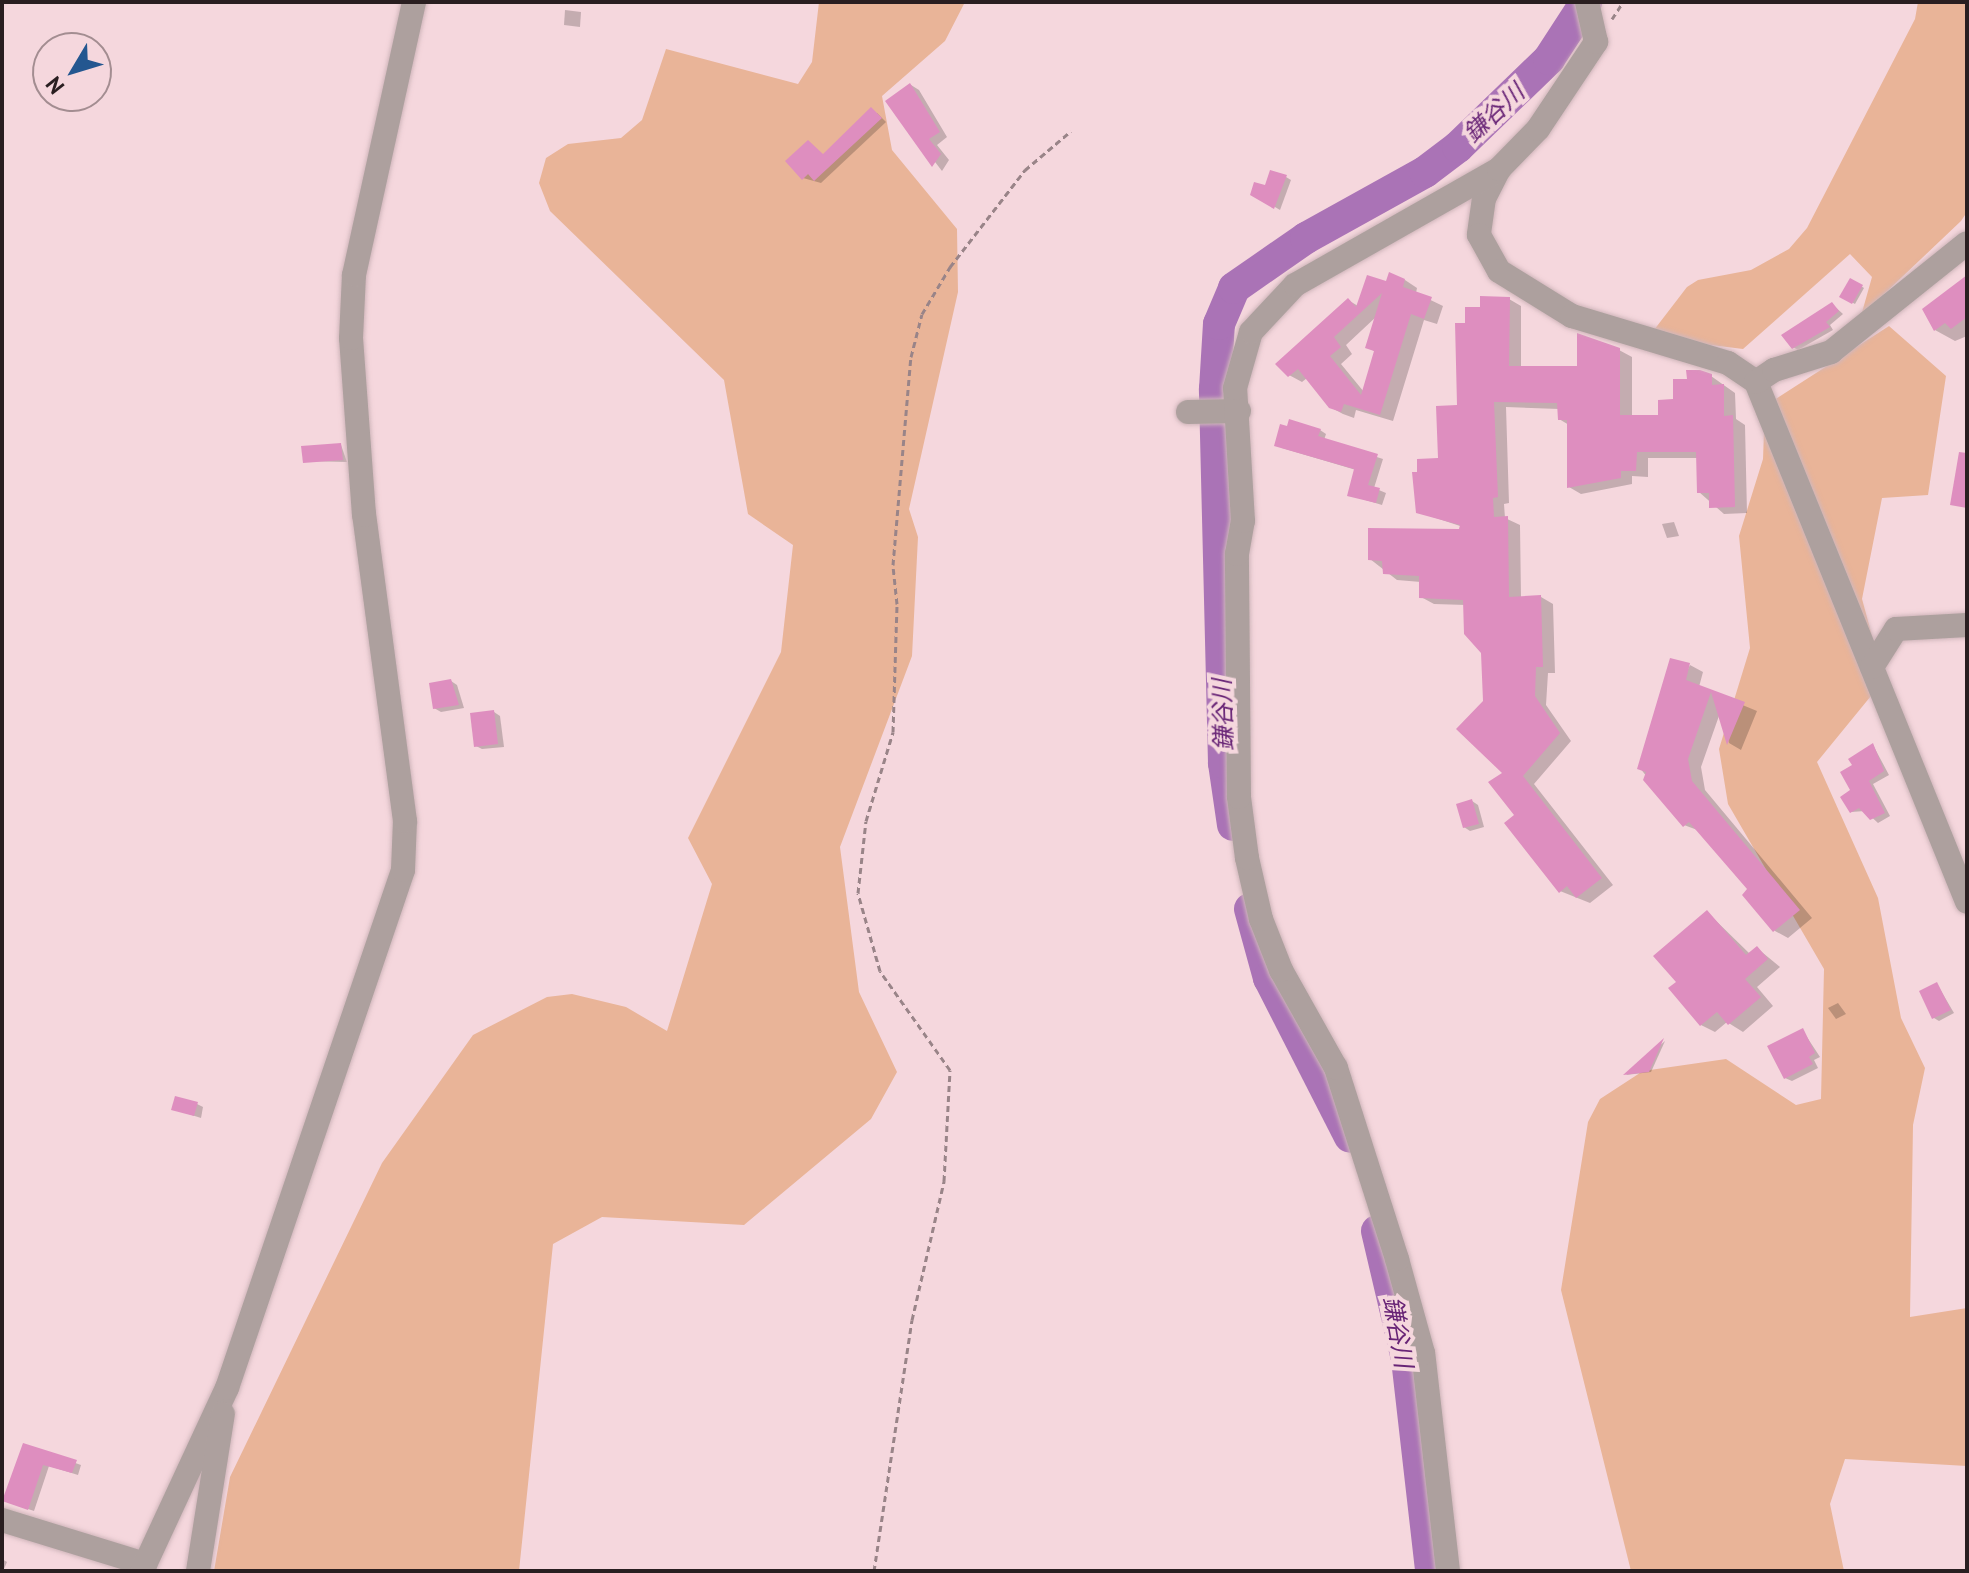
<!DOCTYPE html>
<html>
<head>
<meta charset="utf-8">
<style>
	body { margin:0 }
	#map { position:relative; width:1969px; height:1573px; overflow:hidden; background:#f5d7dd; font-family:"PT Sans","Noto Sans JP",sans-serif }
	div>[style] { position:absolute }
	.green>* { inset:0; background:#e9b498 }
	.shadow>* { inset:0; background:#0003 }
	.river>* { height:32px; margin:-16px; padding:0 16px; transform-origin:16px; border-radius:16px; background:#aa73b6 }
	.building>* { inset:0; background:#de8ebf }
	.path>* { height:3px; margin-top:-1.5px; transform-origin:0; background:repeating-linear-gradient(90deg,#998488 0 6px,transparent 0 10px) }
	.roads { filter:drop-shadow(0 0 2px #d0b6bb) drop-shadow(0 0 2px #d0b6bb) }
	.minor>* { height:24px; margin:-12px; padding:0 12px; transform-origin:12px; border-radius:12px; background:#ada09e }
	span { translate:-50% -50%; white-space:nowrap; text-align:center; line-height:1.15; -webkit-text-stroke:8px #f5d7dd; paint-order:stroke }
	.water-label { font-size:24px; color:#682476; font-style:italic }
	.frame { position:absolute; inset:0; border:4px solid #291e20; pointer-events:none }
	.north { position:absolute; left:32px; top:32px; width:80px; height:80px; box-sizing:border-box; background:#f5d7dd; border:2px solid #a38d91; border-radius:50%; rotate:232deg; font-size:22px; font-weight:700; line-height:32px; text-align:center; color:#291e20 }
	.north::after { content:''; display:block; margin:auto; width:28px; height:36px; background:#245790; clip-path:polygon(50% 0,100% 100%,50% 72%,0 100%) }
</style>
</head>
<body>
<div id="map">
	<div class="green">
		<i style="clip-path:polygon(819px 2px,965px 2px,945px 41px,882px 96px,892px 150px,957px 229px,958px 292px,909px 509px,918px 537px,912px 656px,840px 847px,859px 992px,897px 1072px,871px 1119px,744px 1225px,602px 1217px,553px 1244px,519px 1571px,214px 1571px,230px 1477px,382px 1163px,473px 1035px,547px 997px,572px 994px,626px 1007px,667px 1031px,712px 884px,688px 838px,781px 652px,793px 545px,748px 514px,724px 380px,550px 211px,539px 183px,546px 158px,568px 144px,621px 138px,642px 120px,666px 49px,798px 84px,812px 62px)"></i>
		<i style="clip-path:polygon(1918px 2px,1967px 2px,1967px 212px,1961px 221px,1861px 316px,1872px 277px,1850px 254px,1743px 349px,1679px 341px,1654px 330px,1687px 287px,1698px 280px,1751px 270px,1789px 249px,1807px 228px,1915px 19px)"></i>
		<i style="clip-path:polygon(1889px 326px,1946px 376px,1928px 495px,1882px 498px,1862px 599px,1884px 680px,1817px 762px,1878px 898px,1901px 1018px,1925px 1068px,1913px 1125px,1910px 1317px,1967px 1308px,1967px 1466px,1845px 1459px,1830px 1504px,1844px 1571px,1631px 1571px,1561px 1290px,1588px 1122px,1600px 1099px,1643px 1071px,1726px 1059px,1796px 1105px,1821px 1099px,1824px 969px,1728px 804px,1719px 749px,1750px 648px,1739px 536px,1763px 459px,1765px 406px)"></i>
	</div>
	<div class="shadow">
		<i style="clip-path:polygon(565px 10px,581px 12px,580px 27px,564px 25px)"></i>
		<i style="clip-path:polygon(911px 85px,919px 90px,947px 137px,937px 145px,949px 160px,942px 171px,888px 101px)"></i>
		<i style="clip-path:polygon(877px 113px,886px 122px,821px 183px,803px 178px)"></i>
		<i style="clip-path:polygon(1286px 177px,1291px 180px,1280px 210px,1253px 194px)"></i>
		<i style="clip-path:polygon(1967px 278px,1967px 336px,1955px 341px,1935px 330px)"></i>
		<i style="clip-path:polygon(evenodd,1405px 280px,1417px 288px,1416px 293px,1443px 306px,1437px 324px,1424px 320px,1393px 421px,1356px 410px,1354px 418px,1343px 414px,1330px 407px,1307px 378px,1302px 382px,1289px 375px,1348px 300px,1358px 306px,1387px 284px,1405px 280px,1377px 316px,1367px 347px,1376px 352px,1364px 392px,1341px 364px,1352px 354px,1346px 345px,1377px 316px)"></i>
		<i style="clip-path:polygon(1851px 280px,1864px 288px,1855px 304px,1841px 296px)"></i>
		<i style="clip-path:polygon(1509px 299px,1521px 306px,1521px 368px,1579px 368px,1619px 350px,1632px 357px,1632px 417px,1660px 417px,1689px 381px,1711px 376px,1735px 393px,1736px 419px,1745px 425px,1747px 513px,1724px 514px,1699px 492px,1699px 458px,1648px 458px,1648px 477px,1632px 476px,1632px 484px,1581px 494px,1569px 487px,1569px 425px,1559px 419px,1559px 409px,1506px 407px,1509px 503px,1504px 504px,1505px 518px,1520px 525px,1521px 598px,1541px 597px,1553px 604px,1555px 673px,1548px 673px,1546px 705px,1571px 741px,1534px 784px,1613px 885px,1590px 903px,1560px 891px,1517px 816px,1485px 701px,1483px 652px,1466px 605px,1434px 604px,1421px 597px,1421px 582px,1397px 580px,1370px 559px,1469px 529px,1418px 512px,1459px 407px,1467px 325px,1482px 309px)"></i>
		<i style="clip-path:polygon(1832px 304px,1843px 314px,1830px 325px,1833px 330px,1798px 350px,1793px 347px)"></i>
		<i style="clip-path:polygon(1320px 430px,1326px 434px,1324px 440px,1383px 459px,1374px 488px,1386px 493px,1382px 505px,1349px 495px,1356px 470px,1282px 448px)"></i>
		<i style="clip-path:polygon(341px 445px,347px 462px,305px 461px)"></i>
		<i style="clip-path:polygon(1674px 522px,1679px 536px,1667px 538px,1662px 524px)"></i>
		<i style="clip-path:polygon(1690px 665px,1703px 672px,1699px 687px,1757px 711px,1741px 750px,1729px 743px,1720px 713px,1701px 767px,1705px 790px,1812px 918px,1788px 938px,1775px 931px,1744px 895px,1750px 889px,1700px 831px,1684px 825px,1640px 768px)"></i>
		<i style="clip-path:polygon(451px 681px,457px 685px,464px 708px,441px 712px,434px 708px)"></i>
		<i style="clip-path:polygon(494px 712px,500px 716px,504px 747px,482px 749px,476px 746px)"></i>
		<i style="clip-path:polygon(1873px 745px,1889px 775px,1873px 784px,1890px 816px,1878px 823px,1865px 811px,1851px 812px,1855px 766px)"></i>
		<i style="clip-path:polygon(1472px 801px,1478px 805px,1484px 827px,1470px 831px,1464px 827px)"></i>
		<i style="clip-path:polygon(1707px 912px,1750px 954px,1757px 948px,1780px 967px,1757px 987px,1773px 1006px,1743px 1032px,1727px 1022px,1715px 1032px,1701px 1025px,1678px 982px)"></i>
		<i style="clip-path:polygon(1937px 984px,1954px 1013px,1939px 1021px,1934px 1018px)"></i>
		<i style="clip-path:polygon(1838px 1003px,1846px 1014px,1836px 1019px,1828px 1008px)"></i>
		<i style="clip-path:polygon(1803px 1031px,1820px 1057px,1814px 1060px,1818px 1068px,1792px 1081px,1785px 1078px)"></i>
		<i style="clip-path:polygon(1665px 1041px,1651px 1072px,1626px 1075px)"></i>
		<i style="clip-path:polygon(197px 1104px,203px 1107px,201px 1118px,173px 1109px)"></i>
		<i style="clip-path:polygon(24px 1445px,81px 1465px,78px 1475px,49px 1466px,34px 1511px,10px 1503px)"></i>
		<i style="clip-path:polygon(2px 1559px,7px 1562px,3px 1571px,2px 1571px)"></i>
	</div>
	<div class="river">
		<i style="left:1233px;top:825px;width:63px;rotate:-98.3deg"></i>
		<i style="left:1224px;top:763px;width:374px;rotate:-91.4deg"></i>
		<i style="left:1215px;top:389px;width:65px;rotate:-86.5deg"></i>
		<i style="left:1219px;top:324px;width:39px;rotate:-67deg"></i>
		<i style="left:1234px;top:288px;width:88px;rotate:-34.8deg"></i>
		<i style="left:1306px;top:238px;width:136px;rotate:-29deg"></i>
		<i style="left:1425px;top:172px;width:41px;rotate:-37.1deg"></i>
		<i style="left:1458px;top:147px;width:127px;rotate:-44deg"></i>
		<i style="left:1549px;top:59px;width:68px;rotate:-57deg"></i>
		<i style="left:1250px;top:909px;width:72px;rotate:74.6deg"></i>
		<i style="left:1269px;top:978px;width:178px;rotate:63deg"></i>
		<i style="left:1377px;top:1231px;width:131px;rotate:76.8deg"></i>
		<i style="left:1407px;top:1359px;width:213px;rotate:83.5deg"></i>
	</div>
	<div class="building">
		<i style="clip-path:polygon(910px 83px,940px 132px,929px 139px,941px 154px,932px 167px,885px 101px)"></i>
		<i style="clip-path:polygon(871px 107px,882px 118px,814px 181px,808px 174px,802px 180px,785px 161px,808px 140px,823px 154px)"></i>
		<i style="clip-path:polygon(1270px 170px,1287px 175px,1274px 209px,1250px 195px,1254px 182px,1265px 185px)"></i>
		<i style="clip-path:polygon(evenodd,1389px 272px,1405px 279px,1403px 287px,1432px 297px,1424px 319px,1411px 314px,1380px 415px,1344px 404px,1341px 412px,1329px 408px,1298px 369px,1288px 377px,1275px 364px,1348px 298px,1356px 307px,1367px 275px,1386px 281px,1389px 272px,1382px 293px,1365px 348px,1374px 351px,1361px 395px,1330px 356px,1341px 347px,1334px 337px,1382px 293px)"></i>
		<i style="clip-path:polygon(1967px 275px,1967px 317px,1951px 329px,1945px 323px,1934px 331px,1922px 309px)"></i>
		<i style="clip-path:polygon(1850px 278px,1863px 285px,1852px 304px,1839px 297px)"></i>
		<i style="clip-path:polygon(1480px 296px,1510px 297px,1509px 366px,1577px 366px,1577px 333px,1620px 348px,1620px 415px,1658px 415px,1658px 400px,1673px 399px,1673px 379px,1687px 379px,1686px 370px,1700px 370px,1712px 374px,1712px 385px,1724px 384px,1724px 416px,1733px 415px,1735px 507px,1709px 508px,1709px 493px,1697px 493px,1696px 452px,1637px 452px,1636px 471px,1621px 471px,1621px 478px,1567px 488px,1567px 420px,1558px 420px,1557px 403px,1494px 402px,1498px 497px,1493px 498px,1494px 517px,1508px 516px,1509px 597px,1541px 595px,1543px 667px,1536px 667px,1535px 696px,1560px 733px,1523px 776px,1602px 878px,1576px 898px,1567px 886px,1559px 893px,1504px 823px,1514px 815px,1488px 782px,1502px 773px,1456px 729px,1483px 701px,1481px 653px,1464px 634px,1463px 600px,1419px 598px,1419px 576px,1383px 574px,1382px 561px,1368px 560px,1368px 528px,1459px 529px,1460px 525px,1416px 513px,1412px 472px,1417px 472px,1417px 459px,1438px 458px,1436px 406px,1457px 405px,1455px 323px,1465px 323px,1465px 307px,1480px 307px)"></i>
		<i style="clip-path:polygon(1832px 302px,1839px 311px,1826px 322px,1830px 327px,1792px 349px,1781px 335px)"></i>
		<i style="clip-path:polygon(1289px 419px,1321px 429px,1318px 436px,1378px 454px,1368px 485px,1380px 488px,1376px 503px,1347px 496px,1354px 469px,1274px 446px,1280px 424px,1287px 426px)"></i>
		<i style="clip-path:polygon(341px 443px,343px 460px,303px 463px,301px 446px)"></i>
		<i style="clip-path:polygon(1959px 452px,1967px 453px,1967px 508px,1950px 505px)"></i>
		<i style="clip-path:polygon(1670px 658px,1690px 663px,1686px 680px,1745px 702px,1727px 745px,1711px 692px,1688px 759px,1692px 781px,1800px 910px,1773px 932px,1742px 895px,1747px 889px,1689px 822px,1683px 827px,1643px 780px,1646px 772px,1637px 769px)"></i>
		<i style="clip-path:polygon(451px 679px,459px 705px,433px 709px,429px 683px)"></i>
		<i style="clip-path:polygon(494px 710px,498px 744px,474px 747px,470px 713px)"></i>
		<i style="clip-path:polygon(1873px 743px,1884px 771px,1869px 781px,1885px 813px,1870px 820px,1859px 808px,1850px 813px,1840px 797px,1850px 790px,1840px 772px,1852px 765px,1848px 759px)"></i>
		<i style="clip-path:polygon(1472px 799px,1479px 824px,1463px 828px,1456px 804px)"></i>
		<i style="clip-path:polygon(1707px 910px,1746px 955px,1757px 946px,1768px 959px,1745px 979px,1761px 997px,1728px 1025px,1717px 1012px,1700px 1026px,1668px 988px,1676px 982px,1653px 956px)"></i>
		<i style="clip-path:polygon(1937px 982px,1951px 1010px,1932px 1019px,1919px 991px)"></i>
		<i style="clip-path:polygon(1803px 1028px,1815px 1053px,1809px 1057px,1813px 1064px,1784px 1079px,1767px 1046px)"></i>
		<i style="clip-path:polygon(1664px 1038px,1649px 1072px,1623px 1075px)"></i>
		<i style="clip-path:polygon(175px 1096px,198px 1102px,194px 1116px,171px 1110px)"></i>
		<i style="clip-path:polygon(23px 1443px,77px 1460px,72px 1473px,43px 1465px,28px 1510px,2px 1501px)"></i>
	</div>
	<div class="path">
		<i style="left:1612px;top:19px;width:20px;rotate:-57deg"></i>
		<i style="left:874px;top:1571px;width:254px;rotate:-81.4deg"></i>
		<i style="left:912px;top:1320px;width:143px;rotate:-77deg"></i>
		<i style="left:944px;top:1181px;width:111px;rotate:-86.9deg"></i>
		<i style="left:950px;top:1070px;width:121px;rotate:-125.3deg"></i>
		<i style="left:880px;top:971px;width:81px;rotate:-105.8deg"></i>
		<i style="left:858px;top:893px;width:72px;rotate:-83.7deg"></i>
		<i style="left:866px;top:821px;width:93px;rotate:-73.1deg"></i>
		<i style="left:893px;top:732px;width:128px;rotate:-88.2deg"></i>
		<i style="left:897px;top:604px;width:39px;rotate:-96deg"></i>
		<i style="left:893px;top:565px;width:209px;rotate:-85.1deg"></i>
		<i style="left:911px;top:357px;width:44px;rotate:-75.7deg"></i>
		<i style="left:922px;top:314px;width:55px;rotate:-59.2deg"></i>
		<i style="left:950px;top:267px;width:123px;rotate:-52.3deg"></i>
		<i style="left:1025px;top:170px;width:60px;rotate:-40.3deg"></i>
	</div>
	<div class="roads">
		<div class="minor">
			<i style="left:1498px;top:171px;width:30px;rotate:117deg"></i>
			<i style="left:1484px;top:198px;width:37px;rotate:98deg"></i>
			<i style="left:1479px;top:235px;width:41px;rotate:60.9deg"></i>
			<i style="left:1499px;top:271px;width:86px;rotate:31.7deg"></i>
			<i style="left:1572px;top:316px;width:163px;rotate:16.8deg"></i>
			<i style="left:1728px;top:363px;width:34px;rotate:34deg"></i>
			<i style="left:1756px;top:382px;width:561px;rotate:67.91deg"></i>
			<i style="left:1756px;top:382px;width:22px;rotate:-34deg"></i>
			<i style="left:1774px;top:370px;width:60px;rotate:-17.5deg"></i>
			<i style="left:1831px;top:352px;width:174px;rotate:-38.7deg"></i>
			<i style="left:1188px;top:412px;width:51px;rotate:-1.1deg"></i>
			<i style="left:1872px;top:667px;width:45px;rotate:-57.7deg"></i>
			<i style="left:1896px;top:629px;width:71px;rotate:-3.2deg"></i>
			<i style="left:2px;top:1520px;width:150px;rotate:17.1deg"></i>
			<i style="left:142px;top:1571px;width:202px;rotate:-65.1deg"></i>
			<i style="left:227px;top:1388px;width:547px;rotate:-71.23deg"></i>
			<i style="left:403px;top:870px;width:49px;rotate:-87.7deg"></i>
			<i style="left:405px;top:821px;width:309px;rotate:-97.6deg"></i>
			<i style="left:364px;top:515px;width:177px;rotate:-94.2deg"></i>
			<i style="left:351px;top:338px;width:63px;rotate:-87.3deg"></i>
			<i style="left:354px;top:275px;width:280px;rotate:-77.6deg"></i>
			<i style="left:198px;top:1571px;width:159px;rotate:-81deg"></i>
			<i style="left:1448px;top:1571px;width:219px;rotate:-96.5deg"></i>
			<i style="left:1423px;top:1353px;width:98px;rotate:-105.5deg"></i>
			<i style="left:1397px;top:1259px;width:201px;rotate:-107.7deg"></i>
			<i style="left:1336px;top:1068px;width:112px;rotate:-119.3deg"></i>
			<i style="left:1281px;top:970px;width:55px;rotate:-111.4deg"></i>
			<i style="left:1261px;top:919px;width:63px;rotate:-102.9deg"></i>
			<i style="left:1247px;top:858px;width:62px;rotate:-97.5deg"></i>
			<i style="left:1239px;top:797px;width:243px;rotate:-90.5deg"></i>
			<i style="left:1237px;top:554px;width:34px;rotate:-80deg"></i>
			<i style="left:1243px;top:521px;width:133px;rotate:-93.4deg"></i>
			<i style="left:1235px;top:388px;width:58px;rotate:-74.1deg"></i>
			<i style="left:1251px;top:332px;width:64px;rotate:-46.9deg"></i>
			<i style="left:1295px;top:285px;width:235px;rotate:-29.6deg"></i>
			<i style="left:1499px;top:169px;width:56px;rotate:-45.7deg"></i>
			<i style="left:1538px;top:129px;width:105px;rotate:-56.3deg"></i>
			<i style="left:1596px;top:42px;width:41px;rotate:-102.7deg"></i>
		</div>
	</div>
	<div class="water-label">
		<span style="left:1494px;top:113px;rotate:-43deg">鎌谷川</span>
		<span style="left:1223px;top:715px;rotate:-92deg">鎌谷川</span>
		<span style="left:1398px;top:1332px;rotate:80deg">鎌谷川</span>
	</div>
	<div class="frame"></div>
	<div class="north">N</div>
</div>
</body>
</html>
